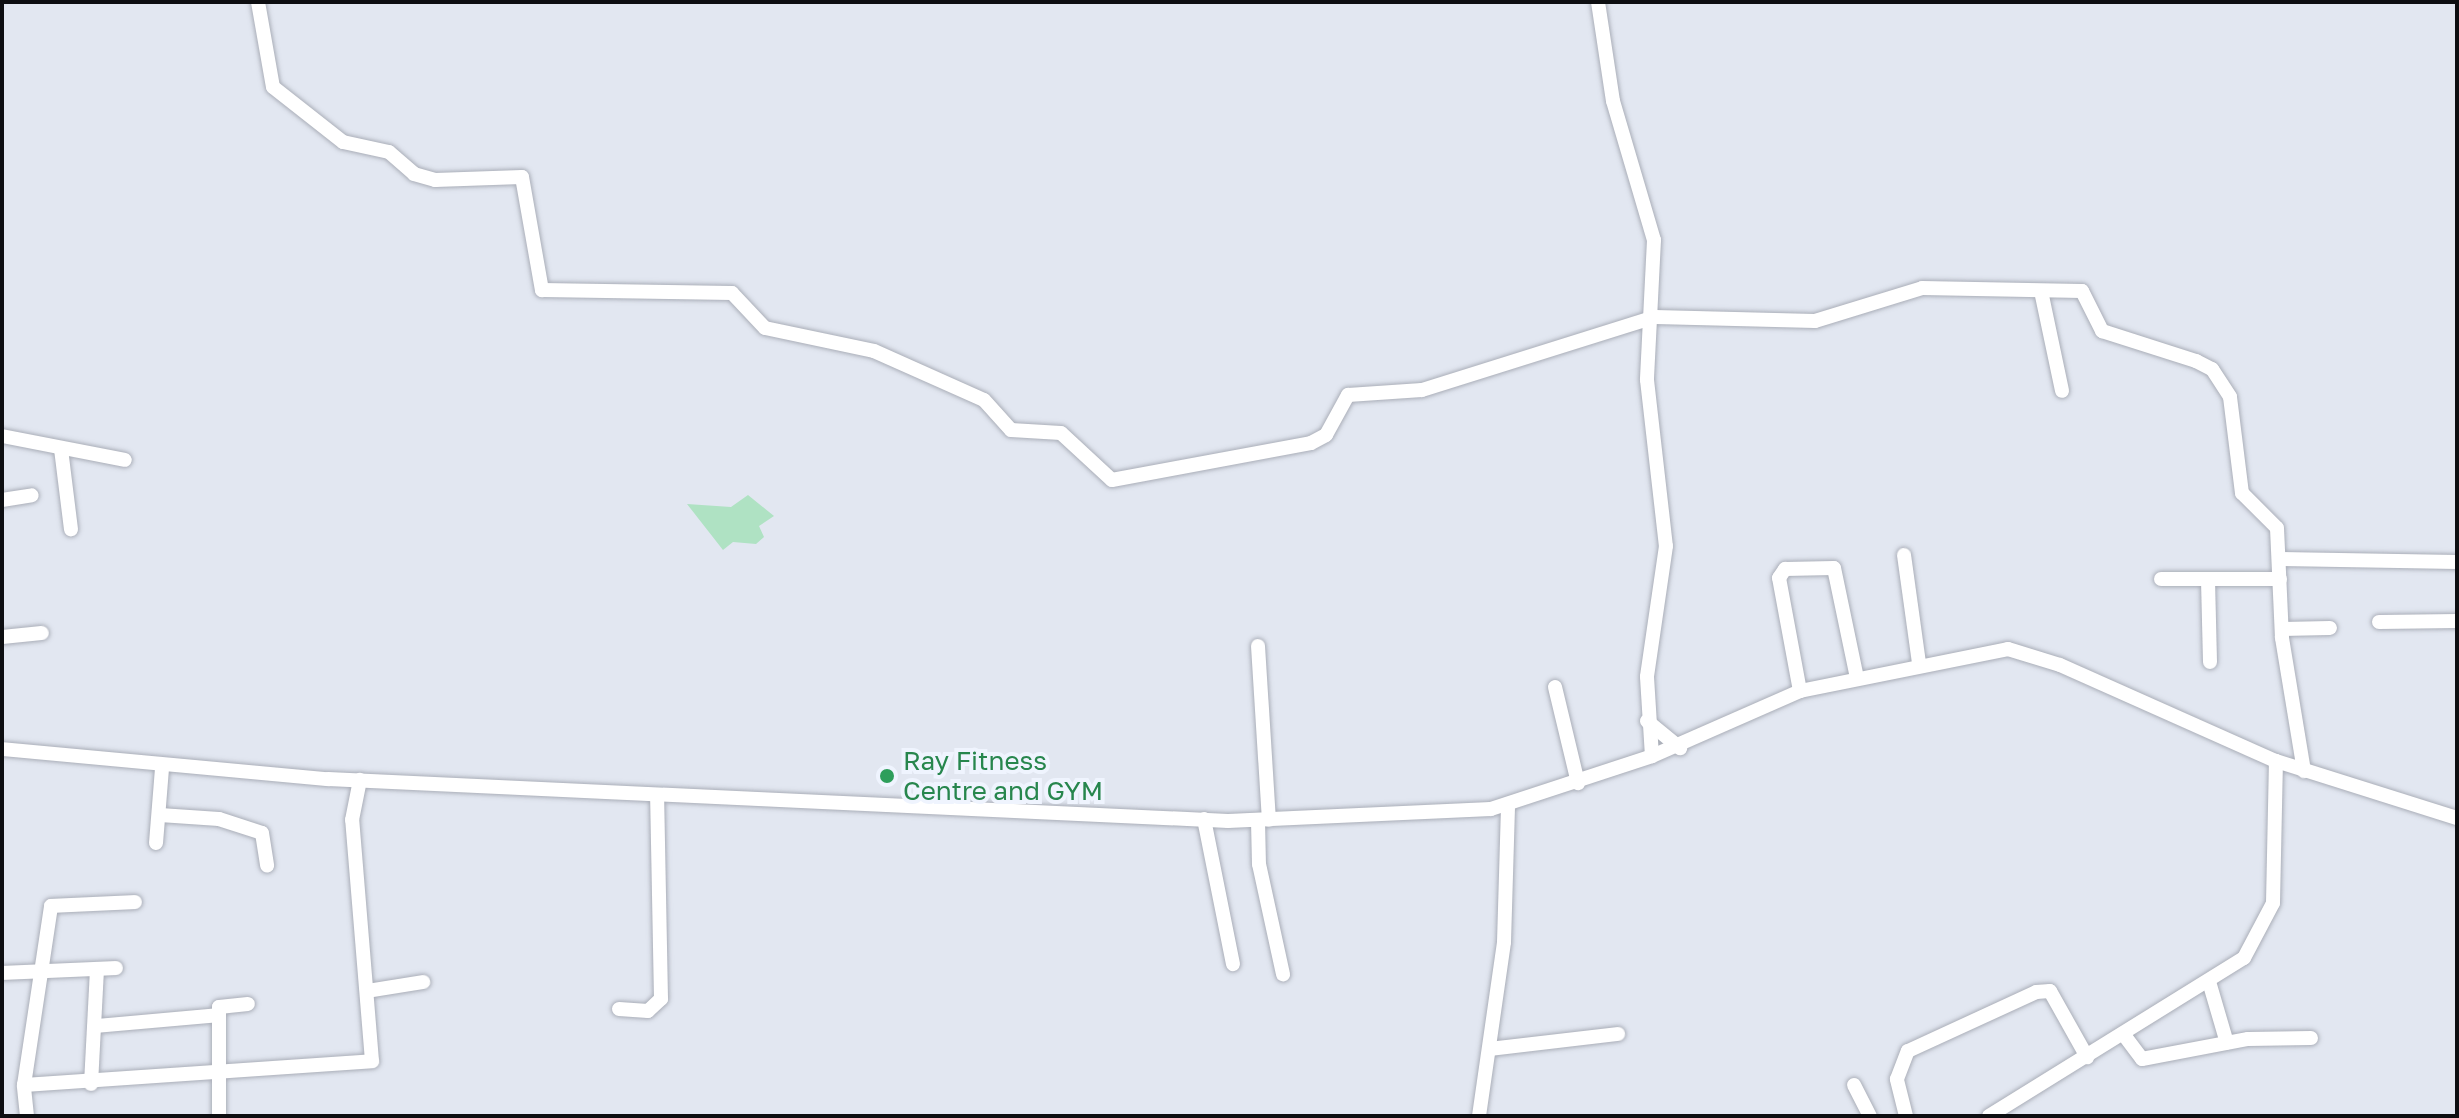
<!DOCTYPE html>
<html>
<head>
<meta charset="utf-8">
<style>
	body { margin:0 }
	#map { position:relative; width:2459px; height:1118px; overflow:hidden; background:#e2e7f1; font-family:"Golos Text",sans-serif }
	div>[style] { position:absolute }
	.green>* { inset:0; background:#afe2c3 }
	.roads { filter:drop-shadow(0 0 2px #aaaeb8) drop-shadow(0 0 2px #aaaeb8) }
	.minor>* { height:14px; margin:-7px; padding:0 7px; transform-origin:7px; border-radius:7px; background:#fff }
	.dots>* { width:22px; height:22px; translate:-50% -50%; box-sizing:border-box; border:4px solid #eff4fe; border-radius:50% }
	span { translate:-50% -50%; white-space:nowrap; text-align:center; line-height:1.15; -webkit-text-stroke:8px #eff4fe; paint-order:stroke }
	.leisure-label { font-size:26px; color:#27864d }
	.left { translate:0 -50%; text-align:left }
	.frame { position:absolute; inset:0; border:4px solid #0d0e11; pointer-events:none }
</style>
</head>
<body>
<div id="map">
	<div class="green">
		<i style="clip-path:polygon(748px 495px,774px 516px,759px 526px,764px 537px,756px 544px,733px 542px,723px 550px,687px 504px,731px 507px)"></i>
	</div>
	<div class="roads">
		<div class="minor">
			<i style="left:258px;top:2px;width:86px;rotate:80deg"></i>
			<i style="left:273px;top:87px;width:89px;rotate:38.2deg"></i>
			<i style="left:343px;top:142px;width:47px;rotate:12.3deg"></i>
			<i style="left:389px;top:152px;width:33px;rotate:41deg"></i>
			<i style="left:414px;top:174px;width:22px;rotate:16deg"></i>
			<i style="left:435px;top:180px;width:87px;rotate:-2deg"></i>
			<i style="left:522px;top:177px;width:115px;rotate:80deg"></i>
			<i style="left:542px;top:290px;width:190px;rotate:0.9deg"></i>
			<i style="left:732px;top:293px;width:48px;rotate:46.7deg"></i>
			<i style="left:765px;top:328px;width:111px;rotate:11.9deg"></i>
			<i style="left:874px;top:351px;width:120px;rotate:24deg"></i>
			<i style="left:984px;top:400px;width:40px;rotate:48deg"></i>
			<i style="left:1011px;top:430px;width:50px;rotate:3.4deg"></i>
			<i style="left:1061px;top:433px;width:69px;rotate:42.7deg"></i>
			<i style="left:1112px;top:480px;width:202px;rotate:-10.5deg"></i>
			<i style="left:1311px;top:443px;width:17px;rotate:-28deg"></i>
			<i style="left:1326px;top:435px;width:46px;rotate:-61.2deg"></i>
			<i style="left:1348px;top:395px;width:74px;rotate:-3.9deg"></i>
			<i style="left:1422px;top:390px;width:244px;rotate:-17.4deg"></i>
			<i style="left:1655px;top:317px;width:160px;rotate:1.4deg"></i>
			<i style="left:1815px;top:321px;width:112px;rotate:-17.1deg"></i>
			<i style="left:1922px;top:288px;width:160px;rotate:1.1deg"></i>
			<i style="left:2082px;top:291px;width:45px;rotate:63.4deg"></i>
			<i style="left:2102px;top:331px;width:99px;rotate:17.7deg"></i>
			<i style="left:2196px;top:361px;width:18px;rotate:27deg"></i>
			<i style="left:2212px;top:369px;width:33px;rotate:57deg"></i>
			<i style="left:2230px;top:397px;width:97px;rotate:82.9deg"></i>
			<i style="left:2242px;top:493px;width:49px;rotate:45deg"></i>
			<i style="left:2277px;top:528px;width:110px;rotate:87.4deg"></i>
			<i style="left:2282px;top:638px;width:135px;rotate:80.6deg"></i>
			<i style="left:1598px;top:2px;width:100px;rotate:81.4deg"></i>
			<i style="left:1613px;top:101px;width:145px;rotate:73.6deg"></i>
			<i style="left:1654px;top:240px;width:140px;rotate:92.9deg"></i>
			<i style="left:1647px;top:380px;width:167px;rotate:83.5deg"></i>
			<i style="left:1666px;top:546px;width:132px;rotate:98.3deg"></i>
			<i style="left:1647px;top:677px;width:79px;rotate:86.4deg"></i>
			<i style="left:1652px;top:756px;width:162px;rotate:-23.7deg"></i>
			<i style="left:1800px;top:691px;width:212px;rotate:-11.4deg"></i>
			<i style="left:2008px;top:649px;width:54px;rotate:17.1deg"></i>
			<i style="left:2060px;top:665px;width:236px;rotate:24deg"></i>
			<i style="left:2276px;top:761px;width:190px;rotate:17.5deg"></i>
			<i style="left:2041px;top:291px;width:102px;rotate:78.1deg"></i>
			<i style="left:2px;top:436px;width:125px;rotate:11deg"></i>
			<i style="left:61px;top:449px;width:81px;rotate:82.9deg"></i>
			<i style="left:2px;top:500px;width:30px;rotate:-9deg"></i>
			<i style="left:1904px;top:555px;width:109px;rotate:82.1deg"></i>
			<i style="left:2281px;top:559px;width:176px;rotate:1deg"></i>
			<i style="left:2161px;top:579px;width:119px"></i>
			<i style="left:2208px;top:580px;width:82px;rotate:88.6deg"></i>
			<i style="left:2379px;top:622px;width:78px;rotate:-0.7deg"></i>
			<i style="left:2282px;top:629px;width:48px;rotate:-1.2deg"></i>
			<i style="left:2px;top:637px;width:40px;rotate:-5.7deg"></i>
			<i style="left:1258px;top:646px;width:174px;rotate:86.4deg"></i>
			<i style="left:1555px;top:687px;width:99px;rotate:76.5deg"></i>
			<i style="left:1800px;top:691px;width:115px;rotate:-100.5deg"></i>
			<i style="left:1779px;top:578px;width:11px;rotate:-56deg"></i>
			<i style="left:1785px;top:569px;width:49px;rotate:-1.2deg"></i>
			<i style="left:1834px;top:568px;width:112px;rotate:78.2deg"></i>
			<i style="left:1647px;top:721px;width:43px;rotate:39.3deg"></i>
			<i style="left:2px;top:749px;width:327px;rotate:5.3deg"></i>
			<i style="left:328px;top:779px;width:901px;rotate:2.67deg"></i>
			<i style="left:1228px;top:821px;width:263px;rotate:-2.6deg"></i>
			<i style="left:1491px;top:809px;width:169px;rotate:-18.2deg"></i>
			<i style="left:160px;top:815px;width:59px;rotate:3.9deg"></i>
			<i style="left:219px;top:819px;width:45px;rotate:18deg"></i>
			<i style="left:262px;top:833px;width:33px;rotate:81deg"></i>
			<i style="left:1204px;top:819px;width:148px;rotate:78.7deg"></i>
			<i style="left:1258px;top:821px;width:43px;rotate:88.7deg"></i>
			<i style="left:1259px;top:864px;width:113px;rotate:77.7deg"></i>
			<i style="left:156px;top:843px;width:75px;rotate:-85.4deg"></i>
			<i style="left:2px;top:973px;width:114px;rotate:-2.5deg"></i>
			<i style="left:2210px;top:985px;width:60px;rotate:73.7deg"></i>
			<i style="left:367px;top:991px;width:57px;rotate:-9.1deg"></i>
			<i style="left:619px;top:1009px;width:29px;rotate:4deg"></i>
			<i style="left:648px;top:1011px;width:18px;rotate:-43deg"></i>
			<i style="left:661px;top:999px;width:201px;rotate:-91.1deg"></i>
			<i style="left:96px;top:1026px;width:123px;rotate:-5.1deg"></i>
			<i style="left:2124px;top:1035px;width:30px;rotate:53deg"></i>
			<i style="left:2142px;top:1059px;width:108px;rotate:-10.7deg"></i>
			<i style="left:2248px;top:1039px;width:63px;rotate:-0.9deg"></i>
			<i style="left:1490px;top:1049px;width:129px;rotate:-6.7deg"></i>
			<i style="left:91px;top:1084px;width:114px;rotate:-87deg"></i>
			<i style="left:24px;top:1085px;width:349px;rotate:-3.9deg"></i>
			<i style="left:372px;top:1061px;width:242px;rotate:-94.7deg"></i>
			<i style="left:352px;top:820px;width:41px;rotate:-78.7deg"></i>
			<i style="left:1854px;top:1085px;width:35px;rotate:63deg"></i>
			<i style="left:27px;top:1116px;width:31px;rotate:-96deg"></i>
			<i style="left:24px;top:1085px;width:181px;rotate:-81.4deg"></i>
			<i style="left:51px;top:906px;width:84px;rotate:-2.7deg"></i>
			<i style="left:219px;top:1116px;width:109px;rotate:-90deg"></i>
			<i style="left:219px;top:1007px;width:29px;rotate:-6deg"></i>
			<i style="left:1479px;top:1116px;width:176px;rotate:-81.8deg"></i>
			<i style="left:1504px;top:942px;width:138px;rotate:-88.3deg"></i>
			<i style="left:1906px;top:1116px;width:38px;rotate:-104deg"></i>
			<i style="left:1897px;top:1079px;width:30px;rotate:-69deg"></i>
			<i style="left:1908px;top:1051px;width:141px;rotate:-24.7deg"></i>
			<i style="left:2036px;top:992px;width:14px;rotate:-4deg"></i>
			<i style="left:2050px;top:991px;width:76px;rotate:60.7deg"></i>
			<i style="left:1989px;top:1116px;width:300px;rotate:-31.8deg"></i>
			<i style="left:2244px;top:958px;width:62px;rotate:-62.2deg"></i>
			<i style="left:2273px;top:903px;width:142px;rotate:-88.8deg"></i>
		</div>
	</div>
	<div class="dots">
		<i style="left:887px;top:776px;background:#2e9e5b"></i>
	</div>
	<div class="leisure-label">
		<span class="left" style="left:903px;top:776px">Ray Fitness<br>Centre and GYM</span>
	</div>
	<div class="frame"></div>
</div>
</body>
</html>
